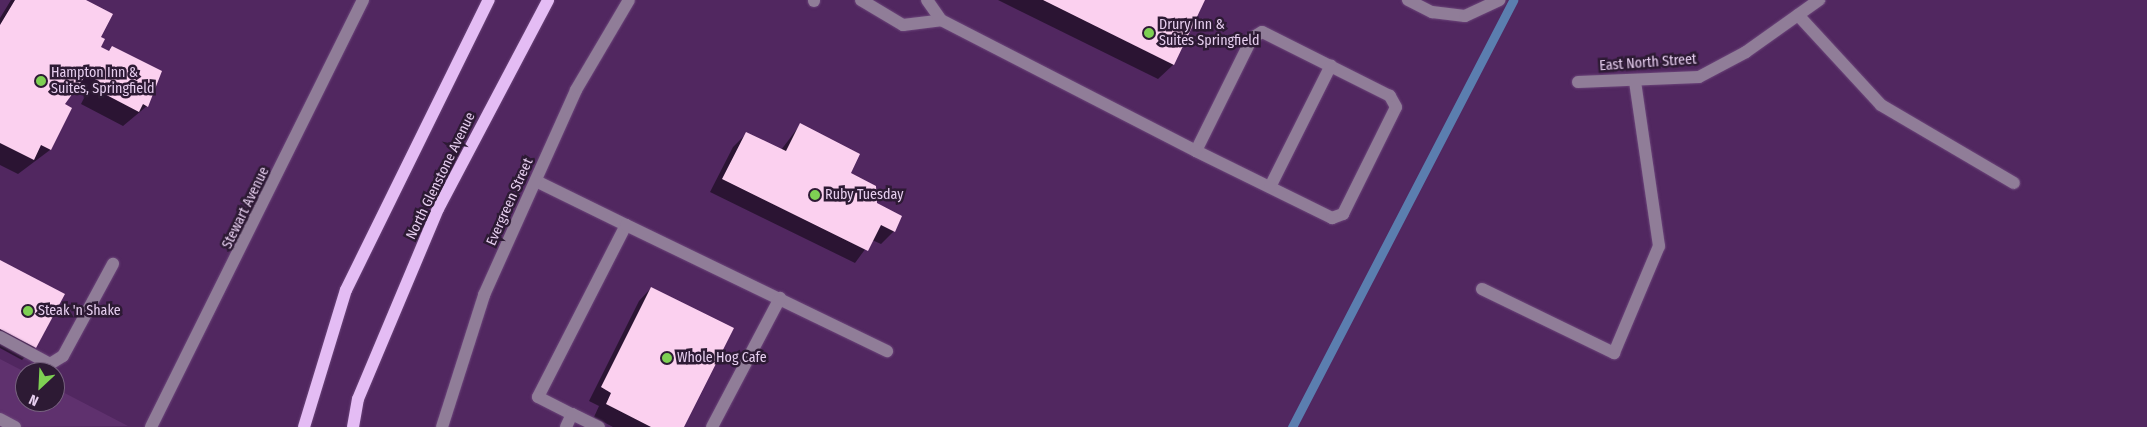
<!DOCTYPE html>
<html>
<head>
<meta charset="utf-8">
<style>
	body { margin:0 }
	#map { position:relative; width:2147px; height:427px; overflow:hidden; background:#512760; font-family:"Fira Sans Condensed",sans-serif }
	div>[style] { position:absolute }
	.built>* { inset:0; background:#5f316e }
	.shadow>* { inset:0; background:#0007 }
	.stream>* { height:9px; margin:-4.5px; padding:0 4.5px; transform-origin:4.5px; border-radius:4.5px; background:#5b7eaf }
	.building>* { inset:0; background:#fbd0ef }
	.roads { filter:drop-shadow(0 0 1px #6c457a) drop-shadow(0 0 1px #6c457a) }
	.minor>* { height:12px; margin:-6px; padding:0 6px; transform-origin:6px; border-radius:6px; background:#907d98 }
	.major>* { height:12px; margin:-6px; padding:0 6px; transform-origin:6px; border-radius:6px; background:#e4bcf4 }
	.dots>* { width:14px; height:14px; translate:-50% -50%; box-sizing:border-box; border:2px solid #2d1a34; border-radius:50% }
	span { translate:-50% -50%; white-space:nowrap; text-align:center; line-height:1.15; -webkit-text-stroke:5px #2d1a34; paint-order:stroke }
	.poi-label { font-size:14px; color:#e6ceef }
	.left { translate:0 -50%; text-align:left }
	.street-label { font-size:14px; color:#e6ceef }
	.north { position:absolute; left:15px; top:362px; width:50px; height:50px; box-sizing:border-box; background:#2d1a34; border:1px solid #77627f; border-radius:50%; rotate:205deg; font-size:14px; font-weight:700; line-height:20px; text-align:center; color:#e6ceef }
	.north::after { content:''; display:block; margin:auto; width:18px; height:22px; background:#7ed053; clip-path:polygon(50% 0,100% 100%,50% 72%,0 100%) }
</style>
</head>
<body>
<div id="map">
	<div class="built">
		<i style="clip-path:polygon(0 359px,25px 372px,25px 402px,55px 402px,55px 388px,128px 426px,0 427px)"></i>
	</div>
	<div class="shadow">
		<i style="clip-path:polygon(11px 0,83px 0,100px 48px,108px 52px,112px 47px,147px 106px,123px 126px,81px 104px,85px 96px,73px 91px,63px 104px,71px 108px,50px 150px,18px 174px,0 165px,0 18px)"></i>
		<i style="clip-path:polygon(998px 0,1204px 0,1173px 65px,1158px 79px)"></i>
		<i style="clip-path:polygon(800px 125px,850px 173px,894px 231px,881px 244px,872px 240px,855px 263px,710px 192px,733px 147px,746px 134px,781px 150px)"></i>
		<i style="clip-path:polygon(0 261px,35px 347px,22px 360px,0 348px)"></i>
		<i style="clip-path:polygon(651px 288px,683px 427px,613px 427px,594px 417px,599px 406px,589px 401px,639px 301px)"></i>
	</div>
	<div class="stream">
		<i style="left:1292px;top:427px;width:481px;rotate:-62.6deg"></i>
	</div>
	<div class="building">
		<i style="clip-path:polygon(15px 0,86px 0,113px 14px,101px 37px,105px 39px,101px 47px,109px 51px,112px 46px,162px 71px,148px 107px,143px 104px,139px 112px,95px 89px,99px 81px,86px 75px,65px 104px,72px 108px,51px 150px,41px 145px,34px 160px,0 143px,0 25px)"></i>
		<i style="clip-path:polygon(1043px 0,1205px 0,1174px 65px)"></i>
		<i style="clip-path:polygon(800px 123px,860px 154px,851px 173px,876px 186px,877px 203px,902px 216px,895px 232px,881px 225px,868px 251px,722px 179px,746px 132px,786px 151px)"></i>
		<i style="clip-path:polygon(0 260px,65px 294px,36px 348px,0 329px)"></i>
		<i style="clip-path:polygon(651px 287px,734px 328px,684px 427px,651px 427px,606px 404px,611px 393px,601px 387px)"></i>
	</div>
	<div class="roads">
		<div class="minor">
			<i style="left:861px;top:0;width:49px;rotate:30.8deg"></i>
			<i style="left:903px;top:25px;width:38px;rotate:-7deg"></i>
			<i style="left:941px;top:20px;width:287px;rotate:27.2deg"></i>
			<i style="left:1196px;top:151px;width:152px;rotate:26.2deg"></i>
			<i style="left:1332px;top:218px;width:12px;rotate:-20deg"></i>
			<i style="left:1343px;top:214px;width:119px;rotate:-63.6deg"></i>
			<i style="left:1396px;top:107px;width:13px;rotate:-119deg"></i>
			<i style="left:1390px;top:96px;width:143px;rotate:-153.4deg"></i>
			<i style="left:1262px;top:32px;width:12px;rotate:149deg"></i>
			<i style="left:1252px;top:38px;width:126px;rotate:116.4deg"></i>
			<i style="left:927px;top:0;width:24px;rotate:55deg"></i>
			<i style="left:1408px;top:0;width:27px;rotate:27deg"></i>
			<i style="left:1432px;top:12px;width:33px;rotate:7deg"></i>
			<i style="left:1465px;top:16px;width:38px;rotate:-25deg"></i>
			<i style="left:814px;top:1px;width:1px;rotate:-90deg"></i>
			<i style="left:1798px;top:15px;width:122px;rotate:47.3deg"></i>
			<i style="left:1881px;top:105px;width:154px;rotate:30.4deg"></i>
			<i style="left:1578px;top:82px;width:121px;rotate:-2.4deg"></i>
			<i style="left:1699px;top:77px;width:53px;rotate:-28deg"></i>
			<i style="left:1746px;top:52px;width:90px;rotate:-35.5deg"></i>
			<i style="left:536px;top:181px;width:100px;rotate:26.1deg"></i>
			<i style="left:626px;top:225px;width:193px;rotate:117.1deg"></i>
			<i style="left:538px;top:397px;width:38px;rotate:27deg"></i>
			<i style="left:572px;top:414px;width:14px;rotate:115deg"></i>
			<i style="left:1270px;top:187px;width:136px;rotate:-63.4deg"></i>
			<i style="left:626px;top:225px;width:290px;rotate:25.8deg"></i>
			<i style="left:1482px;top:289px;width:147px;rotate:25.9deg"></i>
			<i style="left:1614px;top:353px;width:116px;rotate:-67.2deg"></i>
			<i style="left:1659px;top:246px;width:167px;rotate:-98.3deg"></i>
			<i style="left:0;top:337px;width:57px;rotate:28.4deg"></i>
			<i style="left:50px;top:364px;width:15px;rotate:-32deg"></i>
			<i style="left:63px;top:356px;width:105px;rotate:-61.5deg"></i>
			<i style="left:572px;top:414px;width:30px;rotate:26deg"></i>
			<i style="left:0;top:419px;width:17px;rotate:28deg"></i>
			<i style="left:151px;top:427px;width:477px;rotate:-63.6deg"></i>
			<i style="left:442px;top:427px;width:139px;rotate:-72.3deg"></i>
			<i style="left:484px;top:295px;width:225px;rotate:-65.8deg"></i>
			<i style="left:576px;top:90px;width:104px;rotate:-59.5deg"></i>
			<i style="left:712px;top:427px;width:146px;rotate:-62.2deg"></i>
		</div>
		<div class="major">
			<i style="left:304px;top:427px;width:143px;rotate:-73deg"></i>
			<i style="left:346px;top:290px;width:323px;rotate:-63.8deg"></i>
			<i style="left:353px;top:427px;width:28px;rotate:-80deg"></i>
			<i style="left:358px;top:399px;width:206px;rotate:-67.2deg"></i>
			<i style="left:438px;top:209px;width:236px;rotate:-62.2deg"></i>
		</div>
	</div>
	<div class="dots">
		<i style="left:1149px;top:33px;background:#7ed053"></i>
		<i style="left:41px;top:81px;background:#7ed053"></i>
		<i style="left:815px;top:195px;background:#7ed053"></i>
		<i style="left:28px;top:311px;background:#7ed053"></i>
		<i style="left:667px;top:358px;background:#7ed053"></i>
	</div>
	<div class="poi-label">
		<span class="left" style="left:1159px;top:33px">Drury Inn &amp;<br>Suites Springfield</span>
		<span class="left" style="left:51px;top:81px">Hampton Inn &amp;<br>Suites, Springfield</span>
		<span class="left" style="left:825px;top:195px">Ruby Tuesday</span>
		<span class="left" style="left:38px;top:311px">Steak 'n Shake</span>
		<span class="left" style="left:677px;top:358px">Whole Hog Cafe</span>
	</div>
	<div class="street-label">
		<span style="left:1648px;top:63px;rotate:-4deg">East North Street</span>
		<span style="left:441px;top:176px;rotate:-64deg">North Glenstone Avenue</span>
		<span style="left:510px;top:202px;rotate:-66deg">Evergreen Street</span>
		<span style="left:246px;top:208px;rotate:-64deg">Stewart Avenue</span>
	</div>
	<div class="north">N</div>
</div>
</body>
</html>
